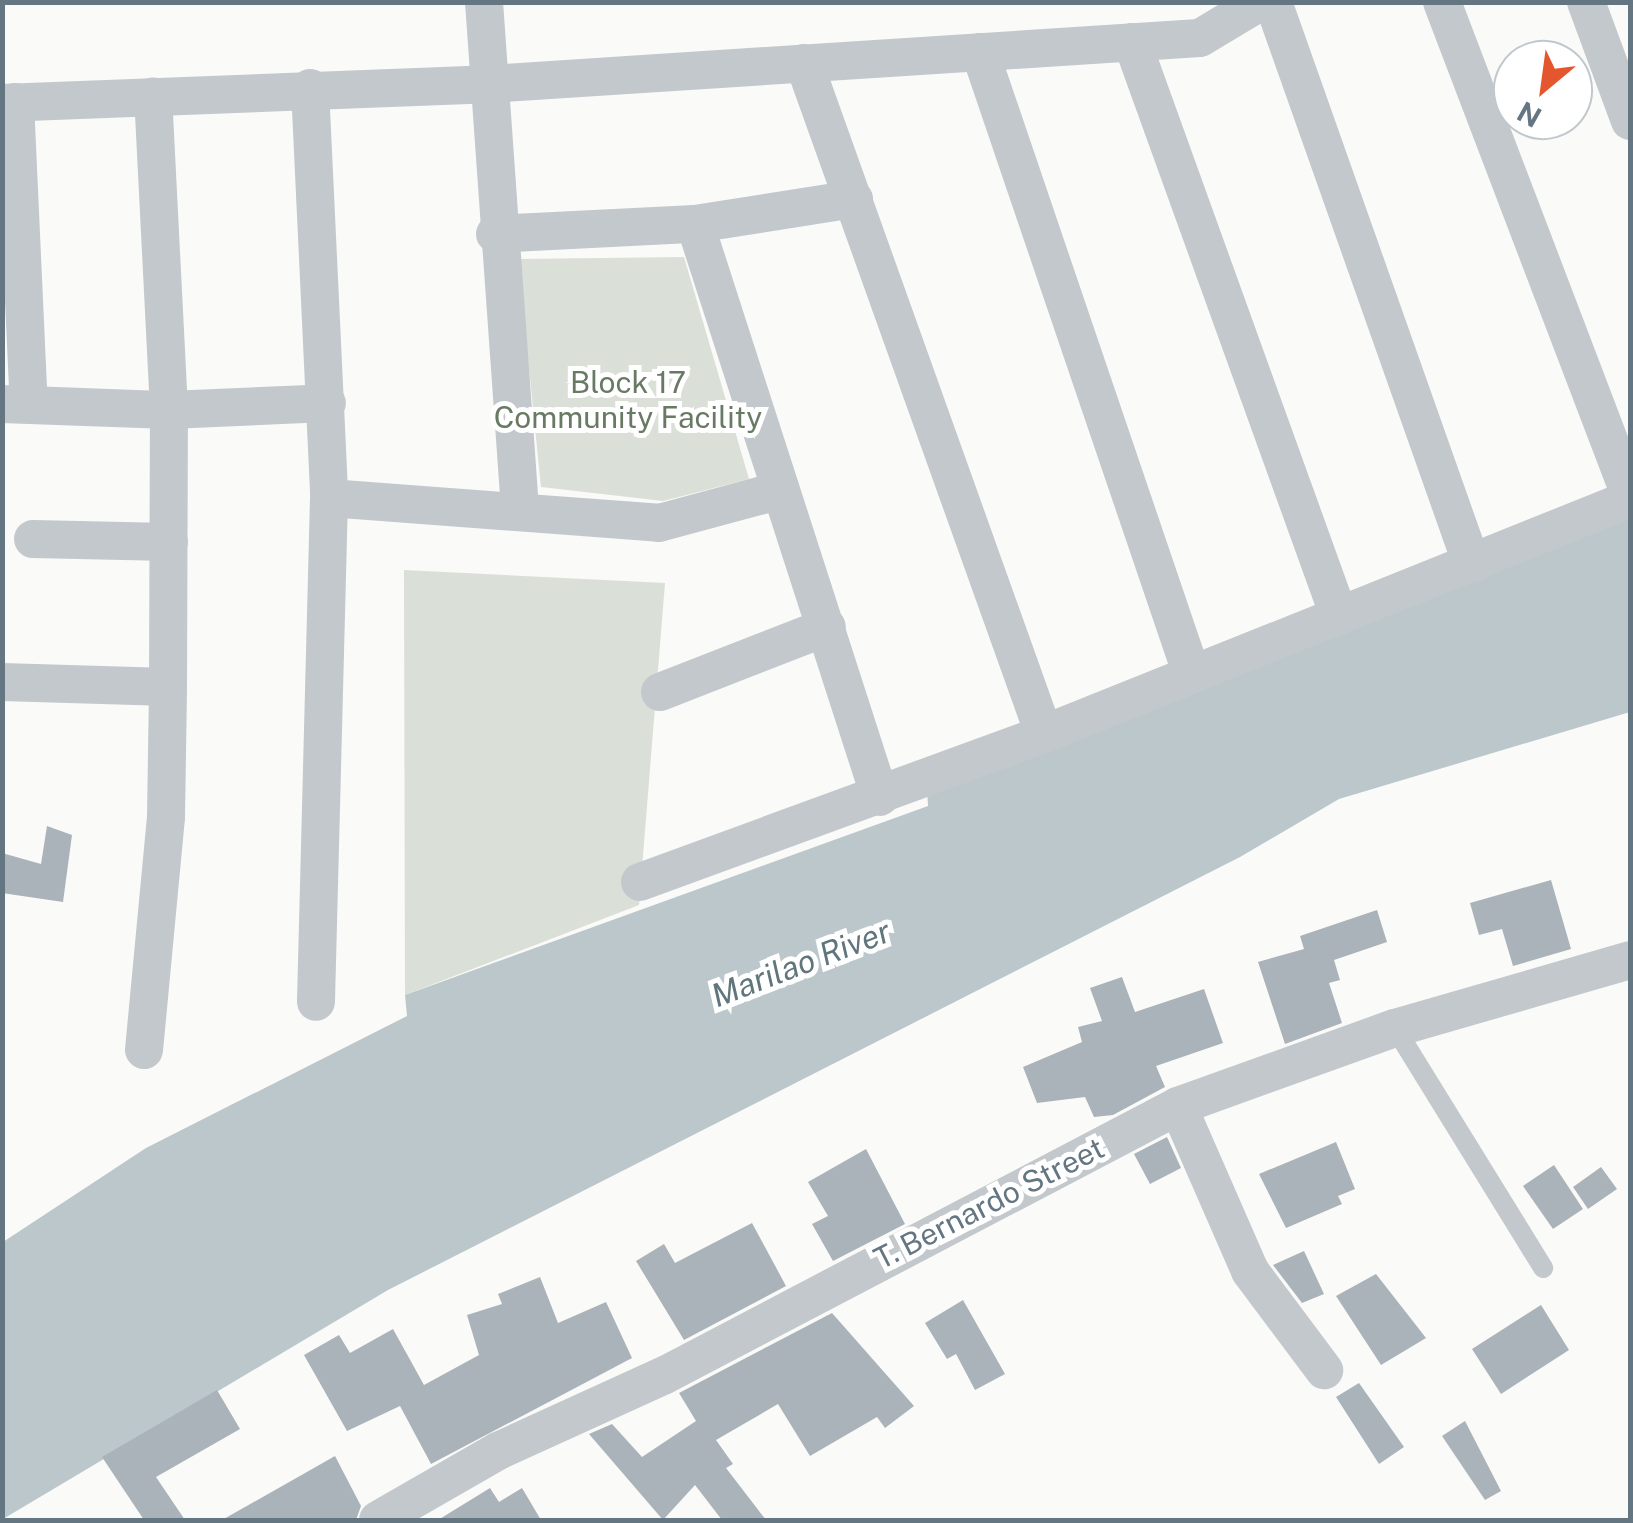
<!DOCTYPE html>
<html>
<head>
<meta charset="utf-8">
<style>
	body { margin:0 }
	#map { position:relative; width:1633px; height:1523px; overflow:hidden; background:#fafaf8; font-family:"Public Sans",sans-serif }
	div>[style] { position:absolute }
	.green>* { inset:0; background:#dadfd7 }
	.water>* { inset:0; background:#bbc7cb }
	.building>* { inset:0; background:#aab3b9 }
	.service>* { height:20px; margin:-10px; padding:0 10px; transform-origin:10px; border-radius:10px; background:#c3c8cc }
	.minor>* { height:38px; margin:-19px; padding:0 19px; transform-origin:19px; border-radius:19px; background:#c3c8cc }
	span { translate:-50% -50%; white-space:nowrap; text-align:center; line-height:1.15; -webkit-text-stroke:10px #fff; paint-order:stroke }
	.park-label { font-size:30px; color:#687a64 }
	.street-label { font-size:30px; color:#657683 }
	.water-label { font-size:32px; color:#60757c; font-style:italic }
	.frame { position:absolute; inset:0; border:5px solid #657683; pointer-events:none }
	.north { position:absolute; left:1493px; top:40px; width:100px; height:100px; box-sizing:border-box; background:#fff; border:2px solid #c1c8cd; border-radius:50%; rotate:209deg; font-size:28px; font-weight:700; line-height:40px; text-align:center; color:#657683 }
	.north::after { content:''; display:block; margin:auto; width:35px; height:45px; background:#e4572e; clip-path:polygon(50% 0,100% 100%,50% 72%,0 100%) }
</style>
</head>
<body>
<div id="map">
	<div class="green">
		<i style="clip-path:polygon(684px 257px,749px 479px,663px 501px,541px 487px,518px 259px)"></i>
		<i style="clip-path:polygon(404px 570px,665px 583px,639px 905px,405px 995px)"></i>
	</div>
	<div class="water">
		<i style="clip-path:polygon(1630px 517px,1630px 712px,1339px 799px,1240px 857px,388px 1290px,3px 1519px,3px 1242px,146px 1148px,407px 1016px,405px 995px,928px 806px,927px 789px)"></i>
	</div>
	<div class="building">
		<i style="clip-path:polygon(47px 826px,72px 835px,63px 902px,2px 893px,2px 853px,41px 864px)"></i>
		<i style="clip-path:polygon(1551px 880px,1571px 949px,1513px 966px,1502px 929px,1479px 935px,1470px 903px)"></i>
		<i style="clip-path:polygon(1377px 910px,1387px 942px,1334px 960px,1340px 980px,1329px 983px,1342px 1023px,1285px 1044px,1258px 962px,1304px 949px,1300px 936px)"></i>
		<i style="clip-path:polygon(1122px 977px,1135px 1012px,1204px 989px,1223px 1043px,1156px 1066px,1165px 1087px,1113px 1115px,1094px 1117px,1085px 1097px,1037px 1103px,1023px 1067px,1082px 1042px,1078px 1027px,1102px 1021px,1090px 988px)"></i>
		<i style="clip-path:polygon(1167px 1137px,1181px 1168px,1150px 1184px,1134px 1154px)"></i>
		<i style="clip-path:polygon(1336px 1142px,1355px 1189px,1338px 1196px,1342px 1204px,1286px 1228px,1259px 1174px)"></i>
		<i style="clip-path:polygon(866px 1149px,905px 1224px,833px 1261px,812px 1224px,828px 1216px,808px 1182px)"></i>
		<i style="clip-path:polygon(1554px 1165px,1583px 1209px,1553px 1229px,1523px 1186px)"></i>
		<i style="clip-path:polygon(1601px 1167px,1617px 1189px,1588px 1209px,1573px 1187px)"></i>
		<i style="clip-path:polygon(752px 1223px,786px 1286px,684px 1340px,636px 1261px,664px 1244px,675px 1263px)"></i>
		<i style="clip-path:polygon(1304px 1251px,1324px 1294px,1302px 1303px,1273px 1265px)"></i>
		<i style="clip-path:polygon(1376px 1274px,1426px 1338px,1381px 1365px,1336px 1296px)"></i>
		<i style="clip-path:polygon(540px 1277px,558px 1323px,606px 1302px,632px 1358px,431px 1464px,400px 1406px,347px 1431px,304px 1355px,339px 1335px,350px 1353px,393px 1329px,424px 1385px,479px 1355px,467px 1315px,502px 1304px,498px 1294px)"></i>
		<i style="clip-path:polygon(963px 1300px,1005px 1374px,975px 1390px,956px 1354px,947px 1359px,925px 1323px)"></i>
		<i style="clip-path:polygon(1541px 1305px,1569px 1350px,1501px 1394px,1472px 1349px)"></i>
		<i style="clip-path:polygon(832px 1313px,914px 1406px,885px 1428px,877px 1417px,810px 1456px,778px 1404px,716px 1440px,733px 1464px,726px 1468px,766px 1520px,722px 1520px,695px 1485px,663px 1520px,589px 1434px,612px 1424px,642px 1457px,696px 1421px,679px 1393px)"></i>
		<i style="clip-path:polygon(1359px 1383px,1404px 1447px,1379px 1464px,1336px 1397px)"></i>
		<i style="clip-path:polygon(217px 1390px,240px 1429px,156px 1477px,185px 1520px,144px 1520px,102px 1457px)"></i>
		<i style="clip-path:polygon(1465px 1421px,1501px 1491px,1485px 1500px,1442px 1436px)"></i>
		<i style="clip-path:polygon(335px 1456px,361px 1506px,356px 1520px,222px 1520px)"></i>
		<i style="clip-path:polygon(490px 1488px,499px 1502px,522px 1488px,541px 1520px,438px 1520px)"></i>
	</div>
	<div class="service">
		<i style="left:1395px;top:1028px;width:282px;rotate:58.3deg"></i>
	</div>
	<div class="minor">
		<i style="left:484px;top:2px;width:508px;rotate:85.94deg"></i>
		<i style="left:1273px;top:2px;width:597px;rotate:70.53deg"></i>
		<i style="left:1442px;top:2px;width:528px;rotate:69.13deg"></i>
		<i style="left:1586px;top:2px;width:127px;rotate:69.7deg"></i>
		<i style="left:1132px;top:42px;width:610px;rotate:70.17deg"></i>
		<i style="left:980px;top:52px;width:655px;rotate:71.21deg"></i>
		<i style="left:804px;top:63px;width:713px;rotate:70.32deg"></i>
		<i style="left:310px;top:88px;width:410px;rotate:87.3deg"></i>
		<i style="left:329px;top:498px;width:504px;rotate:91.48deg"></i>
		<i style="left:15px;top:102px;width:303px;rotate:87.4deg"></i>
		<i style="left:2px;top:103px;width:486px;rotate:-2.2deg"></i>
		<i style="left:488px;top:84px;width:713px;rotate:-3.7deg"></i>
		<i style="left:1200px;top:38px;width:70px;rotate:-31deg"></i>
		<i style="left:695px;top:224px;width:602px;rotate:72.11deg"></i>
		<i style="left:495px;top:234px;width:200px;rotate:-2.9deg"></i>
		<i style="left:695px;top:224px;width:161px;rotate:-8.9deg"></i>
		<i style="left:2px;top:404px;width:167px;rotate:2.1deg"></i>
		<i style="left:169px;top:410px;width:158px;rotate:-2.5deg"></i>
		<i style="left:329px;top:498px;width:331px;rotate:4.3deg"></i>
		<i style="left:659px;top:523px;width:126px;rotate:-15.1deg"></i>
		<i style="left:33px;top:539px;width:136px;rotate:1.3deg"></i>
		<i style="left:2px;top:682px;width:166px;rotate:1.7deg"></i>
		<i style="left:660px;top:692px;width:179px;rotate:-21.3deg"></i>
		<i style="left:640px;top:882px;width:430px;rotate:-20.1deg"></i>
		<i style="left:1044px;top:734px;width:631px;rotate:-21.85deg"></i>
		<i style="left:144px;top:1050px;width:234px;rotate:-84.6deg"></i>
		<i style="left:166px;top:817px;width:130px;rotate:-89.1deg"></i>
		<i style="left:168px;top:687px;width:277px;rotate:-89.8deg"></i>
		<i style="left:169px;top:410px;width:314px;rotate:-92.9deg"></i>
		<i style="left:1178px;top:1106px;width:180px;rotate:66.4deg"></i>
		<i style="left:1250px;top:1271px;width:124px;rotate:53.2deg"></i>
		<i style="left:378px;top:1520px;width:138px;rotate:-29.9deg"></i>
		<i style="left:498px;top:1451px;width:183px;rotate:-24.5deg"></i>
		<i style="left:665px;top:1375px;width:579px;rotate:-27.67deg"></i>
		<i style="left:1178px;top:1106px;width:231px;rotate:-19.8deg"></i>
		<i style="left:1395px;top:1028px;width:245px;rotate:-16.1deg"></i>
	</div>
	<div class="park-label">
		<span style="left:628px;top:399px">Block 17<br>Community Facility</span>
	</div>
	<div class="street-label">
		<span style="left:989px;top:1203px;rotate:-27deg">T. Bernardo Street</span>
	</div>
	<div class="water-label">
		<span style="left:801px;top:964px;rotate:-21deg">Marilao River</span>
	</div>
	<div class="frame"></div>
	<div class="north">N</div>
</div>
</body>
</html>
